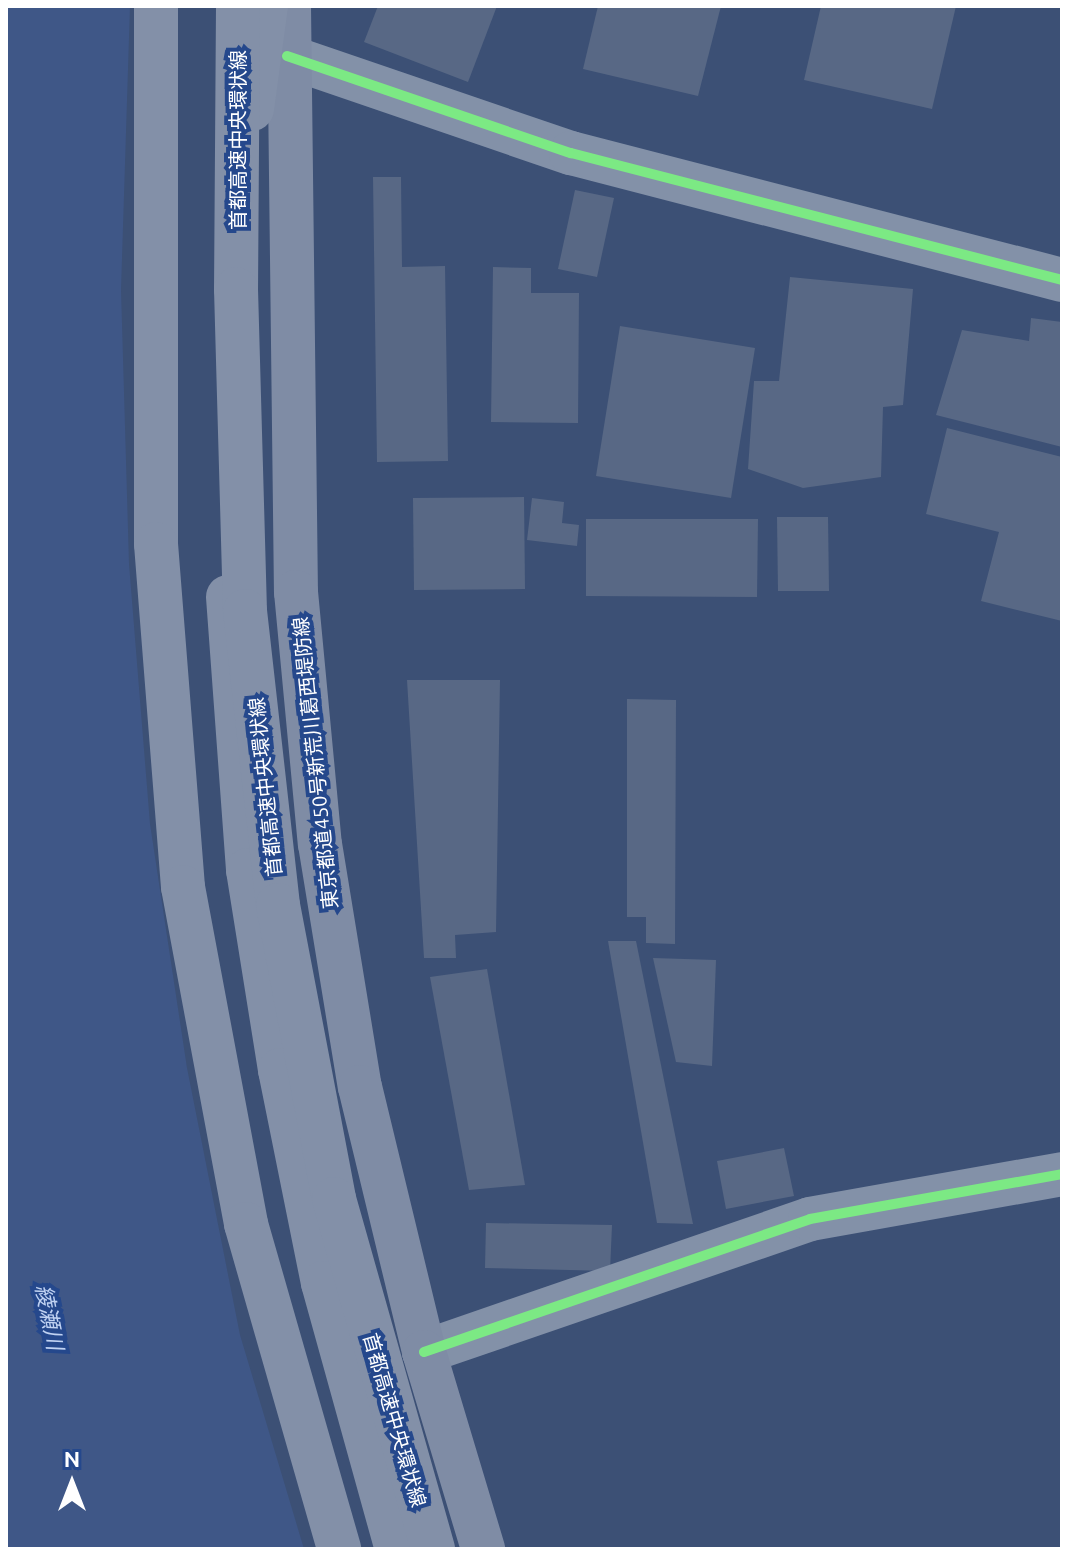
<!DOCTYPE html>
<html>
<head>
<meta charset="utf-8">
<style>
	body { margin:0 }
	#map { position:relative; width:1068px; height:1555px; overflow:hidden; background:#3c5075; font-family:Ubuntu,"Noto Sans JP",sans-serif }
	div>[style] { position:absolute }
	.water>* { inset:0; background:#3f5787 }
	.building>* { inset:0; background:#586885 }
	.minor>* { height:44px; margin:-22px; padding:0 22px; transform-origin:22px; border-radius:22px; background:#8391a8 }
	.secondary>* { height:44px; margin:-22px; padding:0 22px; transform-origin:22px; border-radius:22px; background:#7f8ca5 }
	.motorway>* { height:44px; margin:-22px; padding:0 22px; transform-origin:22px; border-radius:22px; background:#8390a8 }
	.motorway-bridge>* { height:44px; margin:-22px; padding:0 22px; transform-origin:22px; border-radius:22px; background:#8390a8 }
	.cycleway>* { height:10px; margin:-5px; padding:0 5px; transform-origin:5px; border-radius:5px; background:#7ce984 }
	span { translate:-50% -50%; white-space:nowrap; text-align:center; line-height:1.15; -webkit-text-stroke:8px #25488c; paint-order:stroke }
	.street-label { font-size:20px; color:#fff }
	.water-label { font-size:22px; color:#c0d2f2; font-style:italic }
	.frame { position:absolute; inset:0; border:8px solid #fff; pointer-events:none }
	.north { position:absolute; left:32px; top:1443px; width:80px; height:80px; -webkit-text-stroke:6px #25488c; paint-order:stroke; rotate:0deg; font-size:22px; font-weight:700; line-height:32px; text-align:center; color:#fff }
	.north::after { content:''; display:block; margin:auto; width:28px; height:36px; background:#fff; clip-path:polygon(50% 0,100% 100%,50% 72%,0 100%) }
</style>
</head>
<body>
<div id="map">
	<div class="water">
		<i style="clip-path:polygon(6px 6px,130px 6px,121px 290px,129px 564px,150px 824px,187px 1068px,240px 1335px,304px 1549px,6px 1549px)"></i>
	</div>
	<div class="building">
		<i style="clip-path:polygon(378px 6px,497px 6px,468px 82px,364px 42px)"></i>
		<i style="clip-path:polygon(598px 6px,721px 6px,698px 96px,583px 69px)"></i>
		<i style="clip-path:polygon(821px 6px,956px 6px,932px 109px,804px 80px)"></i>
		<i style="clip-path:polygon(373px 177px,401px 177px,402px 267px,445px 266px,448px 461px,377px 462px)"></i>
		<i style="clip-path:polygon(575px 190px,614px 198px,597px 277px,558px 269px)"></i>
		<i style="clip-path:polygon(493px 267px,531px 268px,531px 293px,579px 293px,578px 423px,491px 422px)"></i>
		<i style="clip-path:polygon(790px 277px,913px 289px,903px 405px,883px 407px,881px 477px,803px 488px,748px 469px,754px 381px,779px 381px)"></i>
		<i style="clip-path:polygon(1031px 318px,1062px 322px,1062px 447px,936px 415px,962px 330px,1029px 341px)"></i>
		<i style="clip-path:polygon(620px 326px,755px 348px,731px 498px,596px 476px)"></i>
		<i style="clip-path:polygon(947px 428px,1062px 457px,1062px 621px,981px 601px,999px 532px,926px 514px)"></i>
		<i style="clip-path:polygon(524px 497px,525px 589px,414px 590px,413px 498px)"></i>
		<i style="clip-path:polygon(532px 498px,564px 502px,562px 523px,579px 525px,577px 546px,527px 540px)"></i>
		<i style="clip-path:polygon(777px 517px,828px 517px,829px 591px,778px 591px)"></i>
		<i style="clip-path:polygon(586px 519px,758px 519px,757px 597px,586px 596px)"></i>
		<i style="clip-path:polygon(407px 680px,500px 680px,496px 932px,455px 935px,456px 958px,424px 958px)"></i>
		<i style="clip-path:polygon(627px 699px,676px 700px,675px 944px,646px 943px,646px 917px,627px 917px)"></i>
		<i style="clip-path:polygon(608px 941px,636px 941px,693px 1224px,657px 1223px)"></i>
		<i style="clip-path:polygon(653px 958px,716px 960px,712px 1066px,676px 1062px)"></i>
		<i style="clip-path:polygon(487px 969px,525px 1185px,469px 1190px,430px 977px)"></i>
		<i style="clip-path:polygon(784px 1148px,794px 1196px,726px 1209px,717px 1161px)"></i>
		<i style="clip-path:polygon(486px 1223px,612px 1225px,610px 1271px,485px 1268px)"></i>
	</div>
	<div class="minor">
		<i style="left:287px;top:56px;width:300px;rotate:18.9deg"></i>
		<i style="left:571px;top:153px;width:507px;rotate:14.5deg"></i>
		<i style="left:424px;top:1352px;width:408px;rotate:-19deg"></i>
		<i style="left:810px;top:1219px;width:256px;rotate:-10.1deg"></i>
	</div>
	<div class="secondary">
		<i style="left:289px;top:6px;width:586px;rotate:89.32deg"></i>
		<i style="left:296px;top:592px;width:253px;rotate:84.6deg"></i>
		<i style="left:320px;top:844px;width:246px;rotate:80.7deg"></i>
		<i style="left:360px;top:1087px;width:273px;rotate:76.4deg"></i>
		<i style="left:424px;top:1352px;width:206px;rotate:73.3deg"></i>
	</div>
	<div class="motorway">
		<i style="left:156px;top:6px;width:538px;rotate:90deg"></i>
		<i style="left:156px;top:544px;width:344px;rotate:85.5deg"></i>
		<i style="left:183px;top:887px;width:343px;rotate:79.4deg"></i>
		<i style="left:246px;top:1224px;width:338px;rotate:74deg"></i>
		<i style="left:252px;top:109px;width:104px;rotate:-82.3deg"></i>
		<i style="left:228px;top:597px;width:274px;rotate:85.8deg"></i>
		<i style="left:248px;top:870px;width:203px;rotate:80.9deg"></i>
		<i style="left:280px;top:1070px;width:217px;rotate:78.6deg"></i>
		<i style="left:323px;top:1283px;width:276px;rotate:74.5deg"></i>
	</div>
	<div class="motorway-bridge">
		<i style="left:238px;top:6px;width:283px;rotate:90.4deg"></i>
		<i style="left:236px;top:289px;width:322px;rotate:88.4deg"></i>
		<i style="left:245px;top:611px;width:296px;rotate:83.6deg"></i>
		<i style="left:278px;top:905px;width:299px;rotate:79.2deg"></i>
		<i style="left:334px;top:1199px;width:364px;rotate:74.2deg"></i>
	</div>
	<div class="cycleway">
		<i style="left:287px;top:56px;width:300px;rotate:18.9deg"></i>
		<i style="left:571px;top:153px;width:507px;rotate:14.5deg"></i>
		<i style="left:424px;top:1352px;width:408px;rotate:-19deg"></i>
		<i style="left:810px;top:1219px;width:256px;rotate:-10.1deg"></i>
	</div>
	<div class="street-label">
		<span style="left:237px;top:140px;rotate:-90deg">首都高速中央環状線</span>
		<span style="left:315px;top:763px;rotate:-96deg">東京都道450号新荒川葛西堤防線</span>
		<span style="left:265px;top:787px;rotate:-96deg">首都高速中央環状線</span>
		<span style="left:395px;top:1420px;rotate:74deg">首都高速中央環状線</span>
	</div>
	<div class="water-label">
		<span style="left:50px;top:1317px;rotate:79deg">綾瀬川</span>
	</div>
	<div class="frame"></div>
	<div class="north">N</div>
</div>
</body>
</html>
